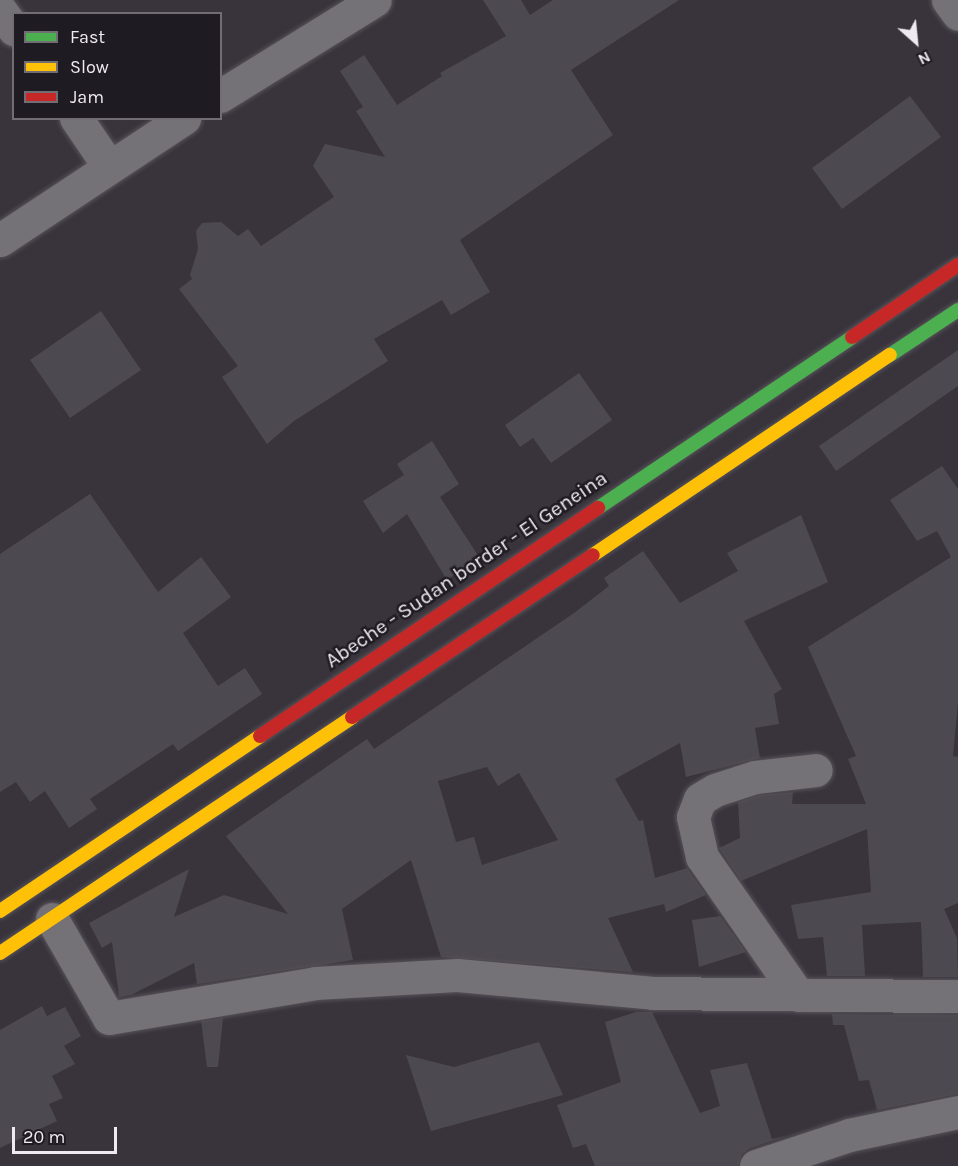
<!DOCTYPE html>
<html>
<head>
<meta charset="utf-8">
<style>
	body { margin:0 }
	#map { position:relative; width:958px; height:1166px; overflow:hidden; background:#39343c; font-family:Karla,sans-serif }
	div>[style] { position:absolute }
	.building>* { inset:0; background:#4d4950 }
	.roads { filter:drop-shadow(0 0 2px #565259) drop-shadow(0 0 2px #565259) }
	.street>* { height:33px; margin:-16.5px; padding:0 16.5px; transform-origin:16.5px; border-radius:16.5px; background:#747177 }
	.fast>* { height:14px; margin:-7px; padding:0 7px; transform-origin:7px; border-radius:7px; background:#4caf50 }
	.slow>* { height:14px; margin:-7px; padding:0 7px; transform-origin:7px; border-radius:7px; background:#ffc107 }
	.jam>* { height:14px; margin:-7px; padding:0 7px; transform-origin:7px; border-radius:7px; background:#c62828 }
	span { translate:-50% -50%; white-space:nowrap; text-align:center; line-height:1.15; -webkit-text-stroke:5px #1f1b22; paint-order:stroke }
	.street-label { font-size:21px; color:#eee9f2 }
	.legend { position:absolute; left:12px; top:12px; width:210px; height:108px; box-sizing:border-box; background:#1f1b22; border:2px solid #726d75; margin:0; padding:8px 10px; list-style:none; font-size:18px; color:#eee9f2 }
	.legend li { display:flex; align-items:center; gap:12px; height:30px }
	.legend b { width:30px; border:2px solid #726d75 }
	.north { position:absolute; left:886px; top:12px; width:60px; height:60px; -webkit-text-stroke:4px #1f1b22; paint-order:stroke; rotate:153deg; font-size:16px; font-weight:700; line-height:24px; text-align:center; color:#eee9f2 }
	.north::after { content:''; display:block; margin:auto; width:21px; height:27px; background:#eee9f2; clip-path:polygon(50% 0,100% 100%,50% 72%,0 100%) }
	.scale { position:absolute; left:12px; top:1127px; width:105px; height:27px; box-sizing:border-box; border:3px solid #eee9f2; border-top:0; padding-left:8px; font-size:18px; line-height:21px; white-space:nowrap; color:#eee9f2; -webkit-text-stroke:4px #1f1b22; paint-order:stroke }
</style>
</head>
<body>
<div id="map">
	<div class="building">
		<i style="clip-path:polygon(483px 0,521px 0,530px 15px,553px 0,679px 0,571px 70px,613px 135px,460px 240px,490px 292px,451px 315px,442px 300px,374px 339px,388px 361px,294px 421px,267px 444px,222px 377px,238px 366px,179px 289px,192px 279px,190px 275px,198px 249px,196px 231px,202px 223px,221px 222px,238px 236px,248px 229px,261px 246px,334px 197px,313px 166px,325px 144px,385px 157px,356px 111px,363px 107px,340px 71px,364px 55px,397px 105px,442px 76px,440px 73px,506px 36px)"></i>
		<i style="clip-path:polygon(910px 96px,941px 137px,842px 209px,812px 168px)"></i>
		<i style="clip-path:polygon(101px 311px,141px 370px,70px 418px,30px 360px)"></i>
		<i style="clip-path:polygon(958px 350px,958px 386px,836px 471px,819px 446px)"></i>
		<i style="clip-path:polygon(579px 373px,612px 420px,551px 463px,533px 438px,520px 447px,505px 425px)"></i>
		<i style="clip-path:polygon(432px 441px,459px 484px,440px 497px,479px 557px,447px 580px,407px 514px,383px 533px,363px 501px,404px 475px,397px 464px)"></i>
		<i style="clip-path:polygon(942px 466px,958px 489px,958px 702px,953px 756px,958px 757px,958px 903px,944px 909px,957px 938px,958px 977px,923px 977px,921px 922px,862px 925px,865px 976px,827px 976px,823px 937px,798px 939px,791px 905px,871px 892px,867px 829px,741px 881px,719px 848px,740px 838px,738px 802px,759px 795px,793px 792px,792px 804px,866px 804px,848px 759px,856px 756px,808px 647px,951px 557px,937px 531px,917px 541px,890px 500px)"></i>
		<i style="clip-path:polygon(90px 494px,158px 592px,201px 557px,231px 597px,183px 633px,218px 686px,245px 668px,262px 694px,178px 751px,173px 744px,90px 799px,97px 809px,69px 828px,45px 791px,30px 802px,16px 782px,0 792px,0 554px)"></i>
		<i style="clip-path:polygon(evenodd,801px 515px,828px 582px,744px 621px,782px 689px,774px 694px,779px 724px,755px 728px,760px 758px,686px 777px,680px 743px,615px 779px,639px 821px,643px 820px,655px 878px,687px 868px,706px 895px,666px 912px,664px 904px,608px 918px,633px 972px,441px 957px,411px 860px,342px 909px,353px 960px,197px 984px,194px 963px,131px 995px,119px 997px,112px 942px,102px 948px,89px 923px,189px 869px,174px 917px,224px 895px,288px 914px,226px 836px,367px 739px,374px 749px,574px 613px,609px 586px,604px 578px,643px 551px,680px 603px,738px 571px,727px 553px,801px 515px,487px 767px,498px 786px,519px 773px,558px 840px,482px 865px,474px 837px,456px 842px,438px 781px,487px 767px)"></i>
		<i style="clip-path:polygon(720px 916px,746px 952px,699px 967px,692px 920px)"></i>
		<i style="clip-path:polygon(42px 1006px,47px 1016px,65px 1007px,81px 1036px,64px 1046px,75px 1064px,52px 1076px,63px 1098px,49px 1104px,57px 1121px,0 1148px,0 1030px)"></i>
		<i style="clip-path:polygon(636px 1012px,652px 1012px,700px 1113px,720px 1106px,710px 1070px,747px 1063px,772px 1139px,786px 1136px,750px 1148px,742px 1154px,738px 1166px,595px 1166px,586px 1144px,573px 1148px,557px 1105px,621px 1082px,605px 1022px)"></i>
		<i style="clip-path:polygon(832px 1014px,958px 1015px,958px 1094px,877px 1110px,869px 1080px,859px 1081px,844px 1025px,833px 1025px)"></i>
		<i style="clip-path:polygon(223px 1018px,218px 1067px,207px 1067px,201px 1021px)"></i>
		<i style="clip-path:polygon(539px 1042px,563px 1095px,431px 1131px,406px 1055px,454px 1067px)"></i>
	</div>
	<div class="roads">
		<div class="street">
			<i style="left:948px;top:0;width:17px;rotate:54deg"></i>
			<i style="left:0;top:10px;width:24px;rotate:54deg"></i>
			<i style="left:220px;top:96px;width:182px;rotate:-31.8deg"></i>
			<i style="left:76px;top:118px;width:57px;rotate:55.8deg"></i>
			<i style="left:0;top:240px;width:221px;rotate:-33.5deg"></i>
			<i style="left:52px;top:919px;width:114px;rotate:60.1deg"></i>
			<i style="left:109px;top:1018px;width:209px;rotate:-9.6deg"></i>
			<i style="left:315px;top:983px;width:142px;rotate:-3.2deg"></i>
			<i style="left:457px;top:975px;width:197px;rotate:5.2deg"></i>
			<i style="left:653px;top:993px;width:305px;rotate:0.6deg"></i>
			<i style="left:798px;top:995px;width:168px;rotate:-124.8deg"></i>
			<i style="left:702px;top:857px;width:41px;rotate:-102.7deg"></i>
			<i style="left:693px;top:817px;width:19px;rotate:-69deg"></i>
			<i style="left:700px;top:799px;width:17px;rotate:-31deg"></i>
			<i style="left:715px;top:790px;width:42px;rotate:-18deg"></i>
			<i style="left:755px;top:777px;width:61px;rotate:-6.5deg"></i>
			<i style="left:756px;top:1166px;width:98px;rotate:-18.4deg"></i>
			<i style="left:849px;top:1135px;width:111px;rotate:-11.9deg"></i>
		</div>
		<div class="fast">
			<i style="left:890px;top:355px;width:82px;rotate:-33.5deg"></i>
			<i style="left:598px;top:508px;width:306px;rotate:-33.9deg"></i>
		</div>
		<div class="slow">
			<i style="left:593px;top:555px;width:358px;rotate:-34deg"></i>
			<i style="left:0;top:911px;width:313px;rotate:-33.9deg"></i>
			<i style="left:0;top:953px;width:424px;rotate:-33.8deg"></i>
		</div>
		<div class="jam">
			<i style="left:852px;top:337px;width:128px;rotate:-34.2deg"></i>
			<i style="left:352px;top:717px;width:290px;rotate:-33.9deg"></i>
			<i style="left:260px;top:736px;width:408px;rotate:-34deg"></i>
		</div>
	</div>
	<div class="street-label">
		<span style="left:466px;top:569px;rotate:-34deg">Abeche - Sudan border - El Geneina</span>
	</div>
	<ul class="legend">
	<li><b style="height:8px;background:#4caf50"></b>Fast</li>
	<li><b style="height:8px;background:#ffc107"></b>Slow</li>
	<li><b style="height:8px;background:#c62828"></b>Jam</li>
	</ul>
	<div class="north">N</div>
	<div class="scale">20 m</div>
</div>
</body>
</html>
